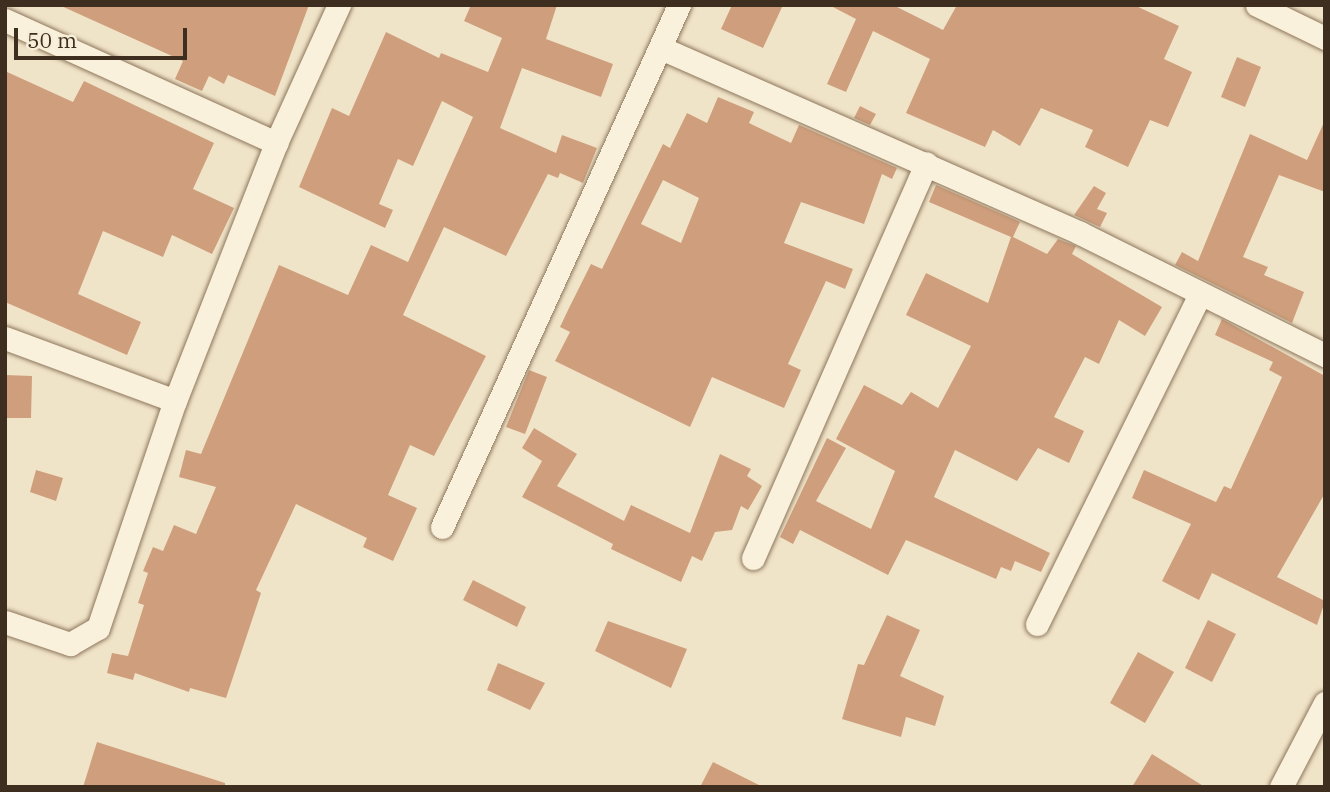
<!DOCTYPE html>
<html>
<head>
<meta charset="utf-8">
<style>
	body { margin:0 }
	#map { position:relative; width:1330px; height:792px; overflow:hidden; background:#f0e4c8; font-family:"IBM Plex Serif",serif }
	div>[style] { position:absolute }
	.building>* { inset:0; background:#cf9f7d }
	.roads { filter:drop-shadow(0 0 2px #8d765c) drop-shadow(0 0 2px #8d765c) }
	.minor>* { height:23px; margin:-11.5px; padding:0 11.5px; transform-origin:11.5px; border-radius:11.5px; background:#faf1dc }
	span { translate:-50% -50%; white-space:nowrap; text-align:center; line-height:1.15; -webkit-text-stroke:6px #f7eed8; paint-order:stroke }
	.frame { position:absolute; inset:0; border:7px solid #3d2e20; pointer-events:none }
	.scale { position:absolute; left:14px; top:28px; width:173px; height:32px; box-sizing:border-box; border:4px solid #3d2e20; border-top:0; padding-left:9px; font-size:21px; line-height:24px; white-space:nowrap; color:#3d2e20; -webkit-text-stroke:5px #f7eed8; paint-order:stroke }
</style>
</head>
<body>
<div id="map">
	<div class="building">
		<i style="clip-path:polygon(59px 5px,309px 5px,275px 96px,228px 75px,224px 84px,209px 76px,202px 91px,175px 79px,183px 61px)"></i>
		<i style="clip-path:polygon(471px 5px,557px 5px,546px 39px,613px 64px,601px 97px,522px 68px,500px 128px,556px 153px,562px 135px,597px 148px,583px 183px,560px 173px,558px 178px,548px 174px,506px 256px,444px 227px,403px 315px,486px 356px,434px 456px,410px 445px,388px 495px,417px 508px,393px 561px,363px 547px,367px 538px,296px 504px,256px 590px,261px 593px,226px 698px,190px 688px,189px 692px,135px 673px,133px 680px,107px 673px,112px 653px,128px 656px,144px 605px,138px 603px,148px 573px,143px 571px,153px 547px,163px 551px,174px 525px,196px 534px,216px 487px,179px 477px,186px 450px,201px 454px,279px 265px,348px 295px,371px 245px,408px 262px,473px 117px,442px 101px,413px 166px,398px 159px,379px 204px,393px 210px,385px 228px,299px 187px,332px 108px,349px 116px,386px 32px,439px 58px,441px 53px,488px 72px,502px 38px,464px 21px)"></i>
		<i style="clip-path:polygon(732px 5px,783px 5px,763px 48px,721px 29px)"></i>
		<i style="clip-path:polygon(829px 5px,893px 5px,943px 30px,957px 5px,1134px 5px,1179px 26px,1164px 59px,1192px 72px,1168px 127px,1150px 120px,1128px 167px,1085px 147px,1093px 130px,1041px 108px,1020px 146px,993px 130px,985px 147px,906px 113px,930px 59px,873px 31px,846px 92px,827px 84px,856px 19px)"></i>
		<i style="clip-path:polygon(1237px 57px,1261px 67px,1245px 107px,1221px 97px)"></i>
		<i style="clip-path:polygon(5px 71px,73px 102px,84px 81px,214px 143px,193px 189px,234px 208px,212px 254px,172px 235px,163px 257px,103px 231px,78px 294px,141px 322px,127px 355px,5px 302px)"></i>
		<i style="clip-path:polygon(evenodd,718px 97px,754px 112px,749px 123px,791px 143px,799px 125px,897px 168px,892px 179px,882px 174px,864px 224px,801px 202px,784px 243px,853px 269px,845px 289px,826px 281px,788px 364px,801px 370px,784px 408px,712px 377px,690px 427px,555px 361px,570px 332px,560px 327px,569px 308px,591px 264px,602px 269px,663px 144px,670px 148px,687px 113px,707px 123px,718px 97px,663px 180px,699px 198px,681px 243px,641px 224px,663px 180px)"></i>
		<i style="clip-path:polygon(860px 106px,876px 114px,870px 125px,854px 118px)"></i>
		<i style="clip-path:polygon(1325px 120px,1325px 192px,1279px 175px,1243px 257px,1268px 267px,1264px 275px,1304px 292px,1292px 323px,1175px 265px,1182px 252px,1198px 261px,1250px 134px,1307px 160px)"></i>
		<i style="clip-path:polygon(936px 185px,1020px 222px,1013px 237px,1047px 254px,1058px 239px,1076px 246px,1072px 254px,1162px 307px,1145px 336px,1119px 320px,1099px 364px,1085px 357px,1054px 417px,1084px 431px,1069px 463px,1038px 448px,1017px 481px,955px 450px,934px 497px,1050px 553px,1041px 572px,1015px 561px,1011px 571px,1001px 567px,996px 579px,906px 540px,888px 575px,800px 530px,793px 544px,780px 537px,827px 438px,846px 448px,816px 501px,871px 529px,895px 471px,836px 439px,864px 385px,902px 405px,911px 392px,938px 408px,971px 346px,906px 315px,926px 273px,988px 303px,1011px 237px,929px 202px)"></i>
		<i style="clip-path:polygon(1094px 186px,1106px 193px,1097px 209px,1107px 213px,1100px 227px,1074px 215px)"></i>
		<i style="clip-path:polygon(1222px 319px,1325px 376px,1325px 493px,1277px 577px,1325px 601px,1317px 625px,1212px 573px,1199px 600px,1162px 581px,1191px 524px,1132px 498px,1144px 470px,1216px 502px,1224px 486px,1231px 489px,1282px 377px,1269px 370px,1273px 362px,1215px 335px)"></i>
		<i style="clip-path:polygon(529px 370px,547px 377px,525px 434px,506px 427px)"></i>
		<i style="clip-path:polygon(5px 375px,32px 376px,31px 418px,5px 418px)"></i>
		<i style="clip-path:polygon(534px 428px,577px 454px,557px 486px,624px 521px,631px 505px,690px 533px,720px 454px,751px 469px,747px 476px,762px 486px,748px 510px,741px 506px,732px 530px,715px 532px,702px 561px,692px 556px,681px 582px,611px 549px,613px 544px,522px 497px,542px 461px,522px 448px)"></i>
		<i style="clip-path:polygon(36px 470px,63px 478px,56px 501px,30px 492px)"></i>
		<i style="clip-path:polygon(473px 580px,526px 607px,517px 627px,463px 600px)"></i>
		<i style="clip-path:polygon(887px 615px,920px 630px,900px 676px,944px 696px,935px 726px,906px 717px,901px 737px,842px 719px,858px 664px,864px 665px)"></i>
		<i style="clip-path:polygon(1208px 620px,1236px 634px,1212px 682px,1185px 668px)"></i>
		<i style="clip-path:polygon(608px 621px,687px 649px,671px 688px,595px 651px)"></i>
		<i style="clip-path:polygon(1138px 652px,1174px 672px,1145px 723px,1110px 703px)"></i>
		<i style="clip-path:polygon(498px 663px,545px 683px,530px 710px,487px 690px)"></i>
		<i style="clip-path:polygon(97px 742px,225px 783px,225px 787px,83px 787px)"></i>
		<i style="clip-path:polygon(1152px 754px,1205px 787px,1132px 787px)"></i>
		<i style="clip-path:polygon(713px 762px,763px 787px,700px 787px)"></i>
	</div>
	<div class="roads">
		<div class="minor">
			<i style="left:1257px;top:5px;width:76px;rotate:25.9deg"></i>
			<i style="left:5px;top:20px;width:298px;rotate:24.4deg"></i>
			<i style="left:661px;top:48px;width:458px;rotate:23.8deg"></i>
			<i style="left:1080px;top:233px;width:274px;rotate:26.5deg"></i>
			<i style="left:5px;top:338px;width:181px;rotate:20.3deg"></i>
			<i style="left:442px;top:527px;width:573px;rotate:-65.58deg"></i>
			<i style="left:753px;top:558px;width:431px;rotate:-66.3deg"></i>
			<i style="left:5px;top:622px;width:69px;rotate:18.7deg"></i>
			<i style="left:70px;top:644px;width:32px;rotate:-30deg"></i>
			<i style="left:98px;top:628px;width:240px;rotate:-71.3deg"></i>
			<i style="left:175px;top:401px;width:277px;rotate:-68.6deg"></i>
			<i style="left:276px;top:143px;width:152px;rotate:-65.5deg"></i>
			<i style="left:1037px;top:624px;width:366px;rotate:-63.7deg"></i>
			<i style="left:1281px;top:787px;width:95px;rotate:-62.4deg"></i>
		</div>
	</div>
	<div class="frame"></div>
	<div class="scale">50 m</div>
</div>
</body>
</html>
